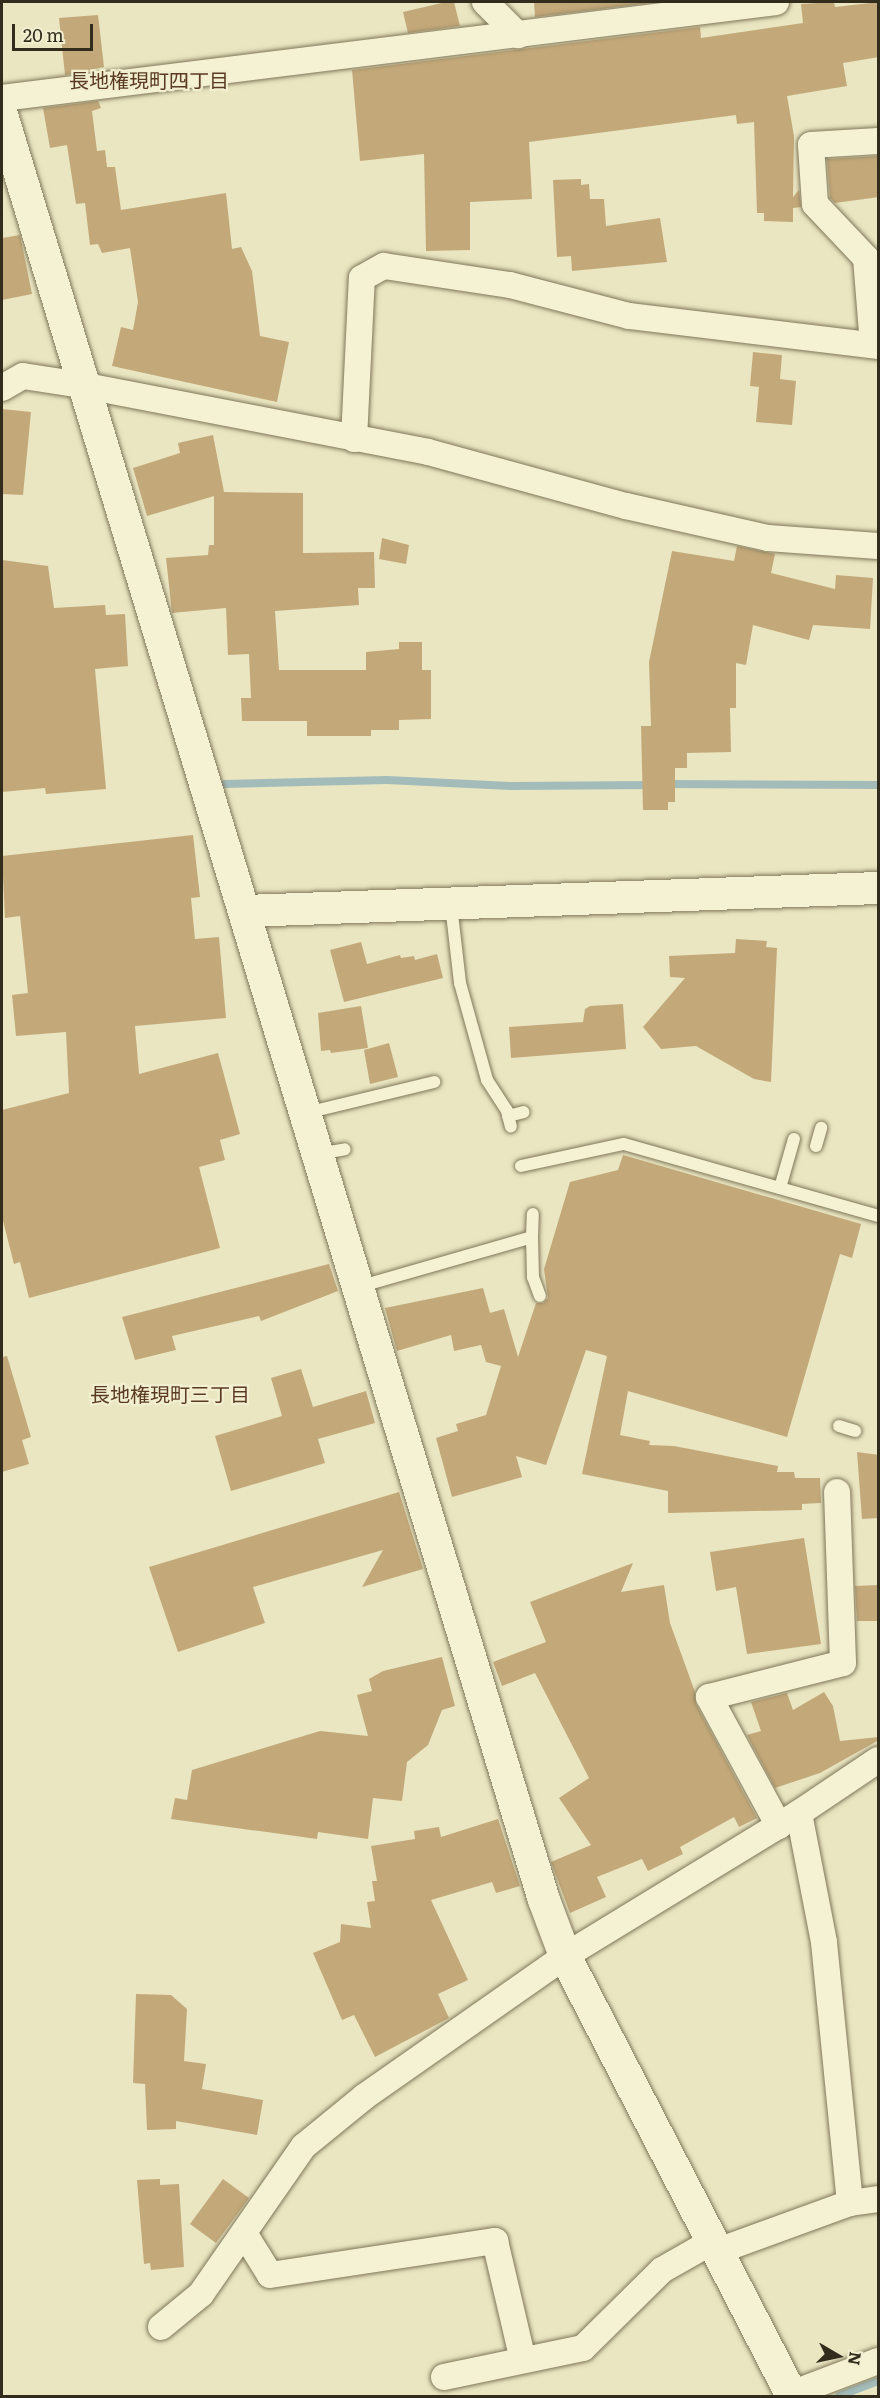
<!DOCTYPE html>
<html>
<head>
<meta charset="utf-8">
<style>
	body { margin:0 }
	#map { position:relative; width:880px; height:2398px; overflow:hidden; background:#e9e6c1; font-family:Literata,"Noto Sans JP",serif }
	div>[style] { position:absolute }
	.stream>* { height:8px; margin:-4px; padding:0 4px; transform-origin:4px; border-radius:4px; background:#a3bcba }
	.building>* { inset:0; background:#c3a97a }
	.roads { filter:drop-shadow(0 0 2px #80775a) drop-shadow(0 0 2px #80775a) }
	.service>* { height:12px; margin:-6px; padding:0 6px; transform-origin:6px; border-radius:6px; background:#f5f2d3 }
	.minor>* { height:26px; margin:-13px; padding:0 13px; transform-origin:13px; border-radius:13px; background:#f5f2d3 }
	.tertiary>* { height:32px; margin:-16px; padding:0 16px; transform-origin:16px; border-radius:16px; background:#f5f2d3 }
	span { translate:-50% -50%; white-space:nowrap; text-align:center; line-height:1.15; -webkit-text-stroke:4.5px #f1efd0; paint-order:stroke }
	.neighbourhood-label { font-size:20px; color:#5a3a21 }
	.frame { position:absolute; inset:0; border:3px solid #322c1d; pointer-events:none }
	.north { position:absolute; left:808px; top:2326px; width:60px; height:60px; -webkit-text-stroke:4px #f1efd0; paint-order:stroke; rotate:99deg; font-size:16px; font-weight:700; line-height:24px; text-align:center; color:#322c1d }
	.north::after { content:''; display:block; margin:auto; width:21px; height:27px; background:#322c1d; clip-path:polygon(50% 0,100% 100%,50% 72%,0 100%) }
	.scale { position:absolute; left:12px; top:24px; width:81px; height:27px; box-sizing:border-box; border:3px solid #322c1d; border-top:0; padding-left:8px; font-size:18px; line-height:21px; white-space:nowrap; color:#322c1d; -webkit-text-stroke:4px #f1efd0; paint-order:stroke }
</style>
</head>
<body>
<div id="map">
	<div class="stream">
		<i style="left:225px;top:784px;width:162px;rotate:-1.4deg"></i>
		<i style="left:387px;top:780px;width:124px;rotate:2.8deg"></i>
		<i style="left:511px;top:786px;width:142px;rotate:-0.4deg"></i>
		<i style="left:666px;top:784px;width:212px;rotate:0.3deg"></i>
		<i style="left:839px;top:2396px;width:42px;rotate:-21deg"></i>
	</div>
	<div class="building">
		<i style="clip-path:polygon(446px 2px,454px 2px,460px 26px,408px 33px,403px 12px)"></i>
		<i style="clip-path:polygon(534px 2px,658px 2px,535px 17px)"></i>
		<i style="clip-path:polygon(834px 2px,835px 7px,879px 2px,879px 57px,843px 63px,847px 86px,787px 96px,794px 136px,793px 197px,799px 190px,801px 207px,793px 208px,793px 222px,764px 221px,764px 213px,757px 213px,754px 122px,737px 124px,736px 115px,529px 142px,532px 199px,470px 202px,470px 250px,426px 251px,424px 154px,360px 161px,352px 70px,700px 27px,701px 38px,803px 23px,801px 4px)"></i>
		<i style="clip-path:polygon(98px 15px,104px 67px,65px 75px,59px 18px)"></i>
		<i style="clip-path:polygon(98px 101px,101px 108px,92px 111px,97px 151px,105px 150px,107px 167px,115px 167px,121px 210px,226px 193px,232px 249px,241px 247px,252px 271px,260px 336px,289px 342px,277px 402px,112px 366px,121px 327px,133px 330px,138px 302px,130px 248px,102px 253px,98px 244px,90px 245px,85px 203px,76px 204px,67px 145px,50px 148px,43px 108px)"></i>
		<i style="clip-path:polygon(879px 156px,879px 197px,835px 203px,830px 198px,827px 159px)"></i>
		<i style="clip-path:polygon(581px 179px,581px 185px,589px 184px,590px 199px,604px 199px,606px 226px,660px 218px,667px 262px,572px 271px,571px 256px,557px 257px,553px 180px)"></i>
		<i style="clip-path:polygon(20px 235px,32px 294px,2px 300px,2px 238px)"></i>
		<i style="clip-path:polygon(753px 352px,782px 355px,780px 379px,796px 381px,792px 425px,756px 422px,759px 387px,750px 386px)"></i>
		<i style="clip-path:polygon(2px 409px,31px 412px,23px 495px,2px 494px)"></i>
		<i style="clip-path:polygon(213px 435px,224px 492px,303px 493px,303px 553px,374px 552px,375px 588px,358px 588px,359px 605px,275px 611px,279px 670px,366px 670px,366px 652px,399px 649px,399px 642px,422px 642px,422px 670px,431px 670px,431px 719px,399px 720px,399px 730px,371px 730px,371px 736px,307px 736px,307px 721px,242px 721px,241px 698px,251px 698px,249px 654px,228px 655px,226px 608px,172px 613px,166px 558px,208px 555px,209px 545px,214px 545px,214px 496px,147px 516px,133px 468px,180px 453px,178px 443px)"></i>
		<i style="clip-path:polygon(382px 538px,409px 545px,406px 564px,379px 559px)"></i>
		<i style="clip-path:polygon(737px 546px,775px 554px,771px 573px,835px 589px,836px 575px,873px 578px,870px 629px,813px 625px,809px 640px,753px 625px,746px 665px,736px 663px,736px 708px,730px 708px,731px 752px,687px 753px,687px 768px,675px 768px,675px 802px,668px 802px,668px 810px,643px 810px,641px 726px,651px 726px,649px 662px,672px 551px,734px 561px)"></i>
		<i style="clip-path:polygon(2px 560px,48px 566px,54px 608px,105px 605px,106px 615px,125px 614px,128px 666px,95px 669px,106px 789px,46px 794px,45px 788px,2px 792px)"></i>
		<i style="clip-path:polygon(193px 835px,200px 897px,191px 898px,195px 939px,219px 937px,226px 1018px,135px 1026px,139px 1074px,218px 1053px,240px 1134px,220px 1140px,225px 1160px,199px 1167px,220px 1248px,29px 1298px,20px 1262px,14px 1264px,2px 1217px,2px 1110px,69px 1093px,66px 1032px,16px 1036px,12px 995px,28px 993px,20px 916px,5px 918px,2px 856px)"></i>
		<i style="clip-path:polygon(736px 939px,767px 941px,766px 947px,777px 948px,771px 1082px,754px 1079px,696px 1046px,661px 1049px,643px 1027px,685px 978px,670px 977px,669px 956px,735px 953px)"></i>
		<i style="clip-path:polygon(361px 942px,367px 964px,400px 955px,401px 958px,414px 956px,415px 960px,437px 954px,443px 978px,344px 1002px,330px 950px)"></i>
		<i style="clip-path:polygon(623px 1004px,626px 1049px,511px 1058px,509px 1027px,583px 1022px,585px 1009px,590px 1006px)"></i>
		<i style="clip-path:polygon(361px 1006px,368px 1048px,331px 1053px,330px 1050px,321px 1051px,318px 1013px)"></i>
		<i style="clip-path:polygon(389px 1043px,398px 1077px,370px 1084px,364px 1050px)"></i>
		<i style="clip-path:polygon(623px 1155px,861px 1224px,852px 1258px,840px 1254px,787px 1437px,628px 1391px,620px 1435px,650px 1441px,649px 1445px,674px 1446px,778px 1466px,777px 1472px,794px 1472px,795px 1478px,820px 1478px,821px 1503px,802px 1504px,802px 1510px,668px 1513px,668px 1491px,582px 1474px,607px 1356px,586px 1350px,546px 1465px,516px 1456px,522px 1477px,452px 1497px,436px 1438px,458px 1431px,456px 1424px,486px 1415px,501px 1366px,486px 1362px,481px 1345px,454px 1351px,451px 1335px,397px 1351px,385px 1308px,483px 1288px,490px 1313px,504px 1309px,518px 1357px,536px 1303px,543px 1303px,548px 1298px,544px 1269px,570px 1182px,618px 1170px)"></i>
		<i style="clip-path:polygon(329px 1264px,338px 1291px,261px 1321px,259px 1316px,172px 1336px,176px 1350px,135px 1360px,122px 1317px)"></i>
		<i style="clip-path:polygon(7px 1356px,31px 1437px,22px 1440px,29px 1464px,2px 1472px,2px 1357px)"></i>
		<i style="clip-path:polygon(301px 1369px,313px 1407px,366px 1391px,375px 1423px,318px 1439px,325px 1463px,231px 1491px,215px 1436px,282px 1416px,271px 1378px)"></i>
		<i style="clip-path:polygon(857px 1452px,879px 1455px,879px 1518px,862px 1519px)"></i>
		<i style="clip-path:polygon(399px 1492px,423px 1569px,362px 1587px,383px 1550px,253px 1587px,265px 1623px,178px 1652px,149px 1567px)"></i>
		<i style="clip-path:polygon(804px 1538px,821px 1644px,747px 1654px,736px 1587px,716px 1591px,710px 1552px)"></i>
		<i style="clip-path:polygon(633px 1563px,621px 1592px,664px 1585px,670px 1623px,695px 1692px,696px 1704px,757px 1818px,739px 1827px,734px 1817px,680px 1847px,683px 1854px,648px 1871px,642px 1859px,597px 1877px,606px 1897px,570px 1913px,551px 1862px,591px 1845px,559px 1798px,589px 1778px,535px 1673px,502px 1686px,493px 1662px,546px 1642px,530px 1602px)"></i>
		<i style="clip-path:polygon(879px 1585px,879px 1621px,857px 1621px,855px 1586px)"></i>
		<i style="clip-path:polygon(442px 1657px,455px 1706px,442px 1710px,428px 1745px,407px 1762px,402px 1801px,373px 1798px,368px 1839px,318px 1832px,317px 1839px,171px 1819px,175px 1798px,187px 1800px,192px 1770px,320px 1731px,368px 1736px,357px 1695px,372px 1691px,369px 1679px,383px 1671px)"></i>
		<i style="clip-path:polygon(824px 1692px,833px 1706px,840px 1741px,879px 1737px,879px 1740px,820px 1773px,775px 1788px,747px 1735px,761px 1731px,751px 1702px,787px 1693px,793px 1710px)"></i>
		<i style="clip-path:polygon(498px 1819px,520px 1886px,496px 1893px,492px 1882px,431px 1900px,468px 1980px,438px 1994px,449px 2018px,375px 2057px,354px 2015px,342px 2020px,313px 1953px,340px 1942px,341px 1924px,371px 1928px,367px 1902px,375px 1901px,372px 1881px,377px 1881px,371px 1846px,415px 1839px,414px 1831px,439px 1827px,441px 1837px)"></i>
		<i style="clip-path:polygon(136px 1994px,171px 1995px,187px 2009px,184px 2061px,206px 2064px,202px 2089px,263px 2100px,257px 2135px,176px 2121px,176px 2129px,147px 2130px,145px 2084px,133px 2083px)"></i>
		<i style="clip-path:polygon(160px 2179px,160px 2185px,179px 2184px,184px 2267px,151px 2270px,150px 2263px,144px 2264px,137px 2180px)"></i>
		<i style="clip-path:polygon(223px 2179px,249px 2198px,216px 2243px,190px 2224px)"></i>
	</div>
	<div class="roads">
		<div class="service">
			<i style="left:451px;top:905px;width:79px;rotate:83.4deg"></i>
			<i style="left:460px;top:983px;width:101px;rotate:74.4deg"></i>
			<i style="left:487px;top:1080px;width:37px;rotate:57deg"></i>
			<i style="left:507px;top:1111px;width:16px;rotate:76deg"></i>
			<i style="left:306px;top:1113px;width:132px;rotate:-13.6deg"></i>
			<i style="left:508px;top:1116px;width:16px;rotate:-14deg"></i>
			<i style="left:816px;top:1146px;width:19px;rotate:-74deg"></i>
			<i style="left:318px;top:1154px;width:27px;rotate:-10deg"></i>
			<i style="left:521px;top:1166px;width:105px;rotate:-12.1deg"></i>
			<i style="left:624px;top:1144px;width:264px;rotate:15.8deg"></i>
			<i style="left:780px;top:1188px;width:51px;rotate:-74.1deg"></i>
			<i style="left:532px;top:1237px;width:40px;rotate:88.6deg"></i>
			<i style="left:533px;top:1277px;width:20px;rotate:70deg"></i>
			<i style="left:358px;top:1287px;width:181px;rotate:-16deg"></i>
			<i style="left:532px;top:1237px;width:23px;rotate:-88deg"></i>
			<i style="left:839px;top:1426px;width:17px;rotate:17deg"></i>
		</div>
		<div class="minor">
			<i style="left:485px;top:2px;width:47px;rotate:45deg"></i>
			<i style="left:2px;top:98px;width:780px;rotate:-7.07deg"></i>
			<i style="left:873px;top:345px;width:87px;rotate:-94.6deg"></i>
			<i style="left:866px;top:258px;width:74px;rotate:-133.4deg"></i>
			<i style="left:815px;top:204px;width:59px;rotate:-93.9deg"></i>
			<i style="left:811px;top:145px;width:67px;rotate:-3.4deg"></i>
			<i style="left:2px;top:388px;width:24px;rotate:-30deg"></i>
			<i style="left:23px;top:376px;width:59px;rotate:8.8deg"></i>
			<i style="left:81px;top:385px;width:353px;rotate:10.9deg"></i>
			<i style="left:428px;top:452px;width:205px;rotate:15.3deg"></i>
			<i style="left:626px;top:506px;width:146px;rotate:12.7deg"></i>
			<i style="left:768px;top:538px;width:110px;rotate:4.2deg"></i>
			<i style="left:354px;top:439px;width:161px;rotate:-87.2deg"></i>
			<i style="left:362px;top:278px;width:25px;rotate:-29deg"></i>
			<i style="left:384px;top:266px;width:127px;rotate:8.6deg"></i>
			<i style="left:510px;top:285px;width:123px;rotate:14.6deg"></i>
			<i style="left:629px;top:316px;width:251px;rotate:6.9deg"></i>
			<i style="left:779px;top:1826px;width:147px;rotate:-118.5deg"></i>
			<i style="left:709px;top:1697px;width:138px;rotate:-14.2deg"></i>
			<i style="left:843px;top:1663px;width:171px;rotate:-92deg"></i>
			<i style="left:850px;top:2203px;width:28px;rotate:-8deg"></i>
			<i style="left:244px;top:2233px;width:49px;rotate:58.2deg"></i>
			<i style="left:270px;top:2275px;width:228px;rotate:-8.6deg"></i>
			<i style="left:495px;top:2241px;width:122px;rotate:76.8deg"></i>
			<i style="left:718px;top:2251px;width:140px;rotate:-20deg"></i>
			<i style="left:850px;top:2203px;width:262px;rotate:-95.7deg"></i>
			<i style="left:824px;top:1942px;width:131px;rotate:-101deg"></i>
			<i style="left:161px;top:2327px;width:52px;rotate:-39.5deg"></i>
			<i style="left:201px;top:2294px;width:180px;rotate:-55.2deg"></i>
			<i style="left:304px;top:2146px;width:77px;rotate:-39.2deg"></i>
			<i style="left:364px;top:2097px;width:246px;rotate:-35deg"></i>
			<i style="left:565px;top:1956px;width:274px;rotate:-31.4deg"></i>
			<i style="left:799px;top:1813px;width:95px;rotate:-33.9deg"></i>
			<i style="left:444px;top:2377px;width:142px;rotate:-11.8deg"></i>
			<i style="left:583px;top:2348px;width:111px;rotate:-44.6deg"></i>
			<i style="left:662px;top:2270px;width:59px;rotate:-29.6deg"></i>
			<i style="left:791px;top:2394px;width:93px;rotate:-20.8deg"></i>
		</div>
		<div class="tertiary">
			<i style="left:2px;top:115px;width:1865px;rotate:73.11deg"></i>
			<i style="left:544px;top:1900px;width:60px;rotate:69.4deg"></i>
			<i style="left:565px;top:1956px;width:495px;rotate:62.7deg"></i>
			<i style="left:245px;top:911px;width:633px;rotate:-2.08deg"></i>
		</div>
	</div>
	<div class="neighbourhood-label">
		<span style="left:149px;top:79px">長地権現町四丁目</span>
		<span style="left:170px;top:1393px">長地権現町三丁目</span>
	</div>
	<div class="frame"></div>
	<div class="north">N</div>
	<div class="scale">20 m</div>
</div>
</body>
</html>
